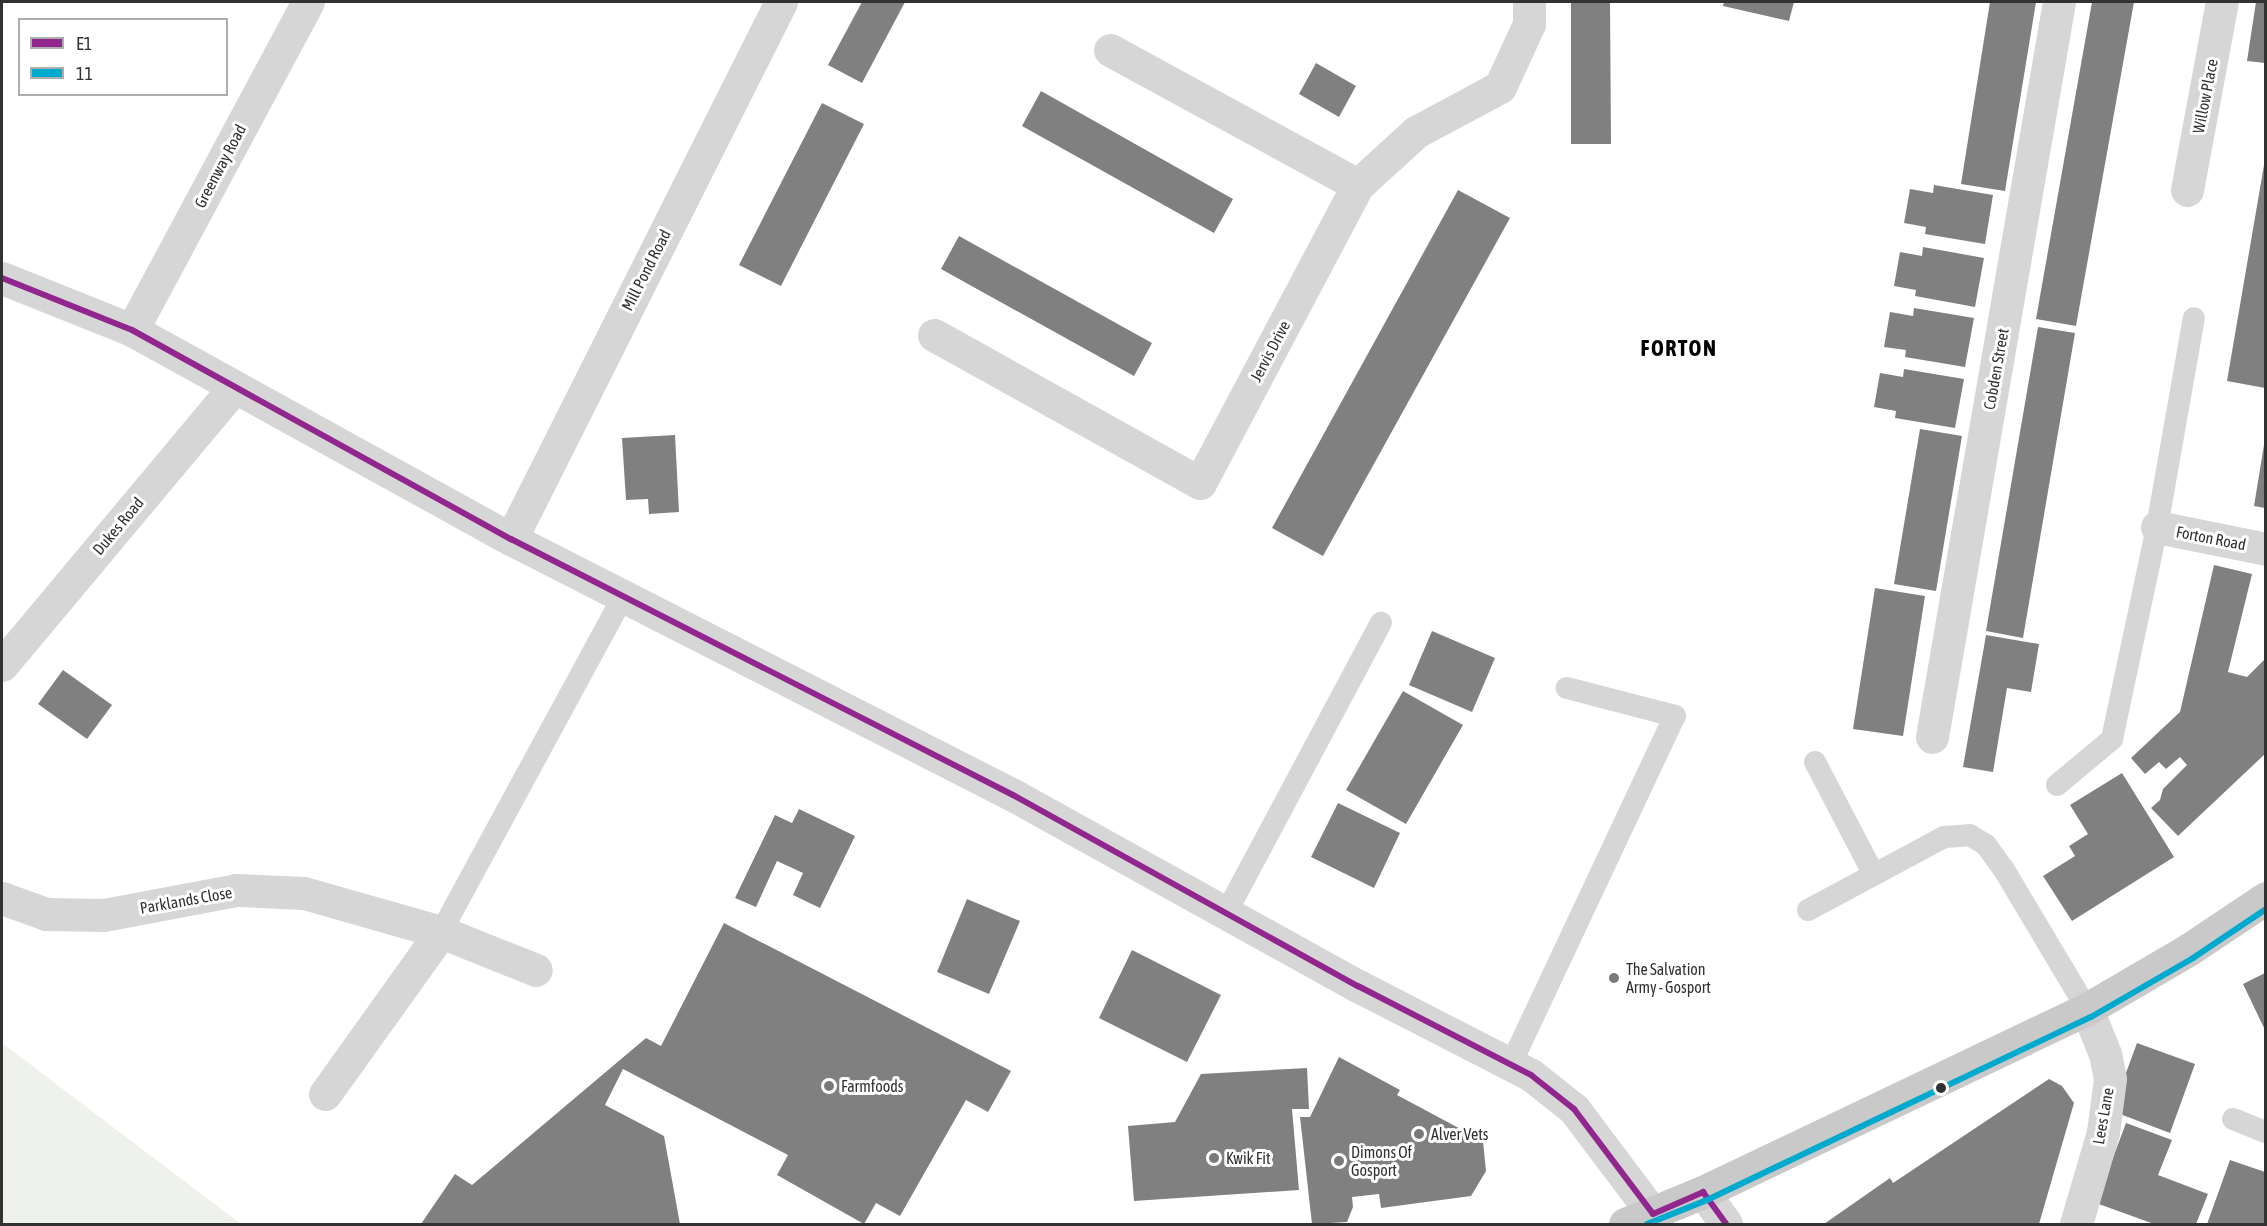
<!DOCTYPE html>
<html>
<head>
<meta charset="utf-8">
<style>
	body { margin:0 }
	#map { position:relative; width:2267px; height:1226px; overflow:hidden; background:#fff; font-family:"Asap Condensed",sans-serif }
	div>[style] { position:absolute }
	.green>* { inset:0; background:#eff2ec }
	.building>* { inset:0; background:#808080 }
	.lane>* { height:22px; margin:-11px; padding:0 11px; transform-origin:11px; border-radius:11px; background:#d6d6d6 }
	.street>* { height:33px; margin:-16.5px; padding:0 16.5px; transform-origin:16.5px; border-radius:16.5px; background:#d6d6d6 }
	.primary>* { height:33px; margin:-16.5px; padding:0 16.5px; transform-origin:16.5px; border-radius:16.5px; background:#c9c9c9 }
	.bus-1>* { height:6px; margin:-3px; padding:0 3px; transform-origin:3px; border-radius:3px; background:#91268e }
	.bus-2>* { height:6px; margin:-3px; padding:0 3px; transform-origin:3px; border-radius:3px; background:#00a9ce }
	.dots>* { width:16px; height:16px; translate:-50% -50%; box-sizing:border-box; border:3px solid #fff; border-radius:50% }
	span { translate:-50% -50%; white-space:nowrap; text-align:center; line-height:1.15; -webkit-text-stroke:6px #fff; paint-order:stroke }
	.street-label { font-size:16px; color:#323232 }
	.poi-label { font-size:16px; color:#323232 }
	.left { translate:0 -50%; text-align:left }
	.district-label { font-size:22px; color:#000; font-weight:700; letter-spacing:1.5px }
	.frame { position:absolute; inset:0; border:3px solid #323232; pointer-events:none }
	.legend { position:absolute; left:18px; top:18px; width:210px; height:78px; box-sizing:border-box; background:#fff; border:2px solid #adadad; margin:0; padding:8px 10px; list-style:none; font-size:18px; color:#323232 }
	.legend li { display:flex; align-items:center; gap:12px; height:30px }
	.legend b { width:30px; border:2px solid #adadad }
</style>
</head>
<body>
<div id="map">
	<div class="green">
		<i style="clip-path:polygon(2px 1043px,241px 1224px,2px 1224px)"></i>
	</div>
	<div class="building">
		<i style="clip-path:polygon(862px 2px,905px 2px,862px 83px,828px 65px)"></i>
		<i style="clip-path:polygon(1571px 2px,1610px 2px,1611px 144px,1571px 144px)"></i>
		<i style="clip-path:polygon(1724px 2px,1794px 2px,1789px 21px,1723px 6px)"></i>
		<i style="clip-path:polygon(1990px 2px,2036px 2px,2005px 191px,1961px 184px)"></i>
		<i style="clip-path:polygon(2092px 2px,2134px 2px,2076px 326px,2036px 319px)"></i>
		<i style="clip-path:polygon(2256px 2px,2265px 2px,2265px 63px,2247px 61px)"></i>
		<i style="clip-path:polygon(1316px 63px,1356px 86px,1339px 117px,1299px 94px)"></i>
		<i style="clip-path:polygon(1041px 91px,1233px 199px,1214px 233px,1022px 126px)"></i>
		<i style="clip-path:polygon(822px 103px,864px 124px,781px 286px,739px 265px)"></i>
		<i style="clip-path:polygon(2264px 165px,2265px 165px,2265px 388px,2227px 381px)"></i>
		<i style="clip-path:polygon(1934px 185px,1993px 195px,1985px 244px,1925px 234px,1926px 227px,1904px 223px,1910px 189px,1933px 193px)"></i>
		<i style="clip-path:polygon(1458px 190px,1510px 218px,1323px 556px,1272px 528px)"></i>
		<i style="clip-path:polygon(959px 236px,1152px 343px,1134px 376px,941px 269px)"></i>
		<i style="clip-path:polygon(1923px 247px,1984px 258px,1975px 307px,1915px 296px,1916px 290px,1894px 286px,1900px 252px,1922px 256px)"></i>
		<i style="clip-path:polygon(1914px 308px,1974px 318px,1965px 367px,1905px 357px,1906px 350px,1884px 347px,1890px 312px,1913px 316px)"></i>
		<i style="clip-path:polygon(2038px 327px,2075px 333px,2023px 638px,1986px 631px)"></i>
		<i style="clip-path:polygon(1904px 369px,1964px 379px,1955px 428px,1895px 418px,1896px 411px,1874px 407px,1880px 373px,1903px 377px)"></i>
		<i style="clip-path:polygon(1920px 429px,1962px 436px,1936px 591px,1894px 584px)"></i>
		<i style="clip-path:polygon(675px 435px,679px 512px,649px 514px,648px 499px,626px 500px,622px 438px)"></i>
		<i style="clip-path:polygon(2264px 445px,2265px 445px,2265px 508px,2254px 506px)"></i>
		<i style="clip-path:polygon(2214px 565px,2252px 574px,2228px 672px,2247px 677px,2265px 659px,2265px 754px,2178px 836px,2151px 808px,2160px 800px,2163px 789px,2187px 765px,2180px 757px,2166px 769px,2159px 762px,2145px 774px,2131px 758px,2180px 712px)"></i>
		<i style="clip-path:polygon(1875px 588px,1925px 596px,1903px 736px,1853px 729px)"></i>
		<i style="clip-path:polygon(1432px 631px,1495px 658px,1472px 712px,1409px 685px)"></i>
		<i style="clip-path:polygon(1986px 635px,2039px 644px,2031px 692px,2007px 688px,1993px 772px,1963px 767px)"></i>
		<i style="clip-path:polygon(63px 670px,112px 705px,87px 739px,38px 704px)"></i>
		<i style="clip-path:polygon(1403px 691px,1463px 725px,1406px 824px,1346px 790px)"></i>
		<i style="clip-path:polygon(2122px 773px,2174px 857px,2072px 921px,2043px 876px,2075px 856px,2069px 846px,2088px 834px,2070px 805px)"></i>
		<i style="clip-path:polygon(1338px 803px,1400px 833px,1374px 888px,1311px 857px)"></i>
		<i style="clip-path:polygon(799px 809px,855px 836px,820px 908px,793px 895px,803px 873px,777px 861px,756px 907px,735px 898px,775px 815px,792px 823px)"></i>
		<i style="clip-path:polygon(967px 899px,1020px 921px,989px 994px,937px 972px)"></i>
		<i style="clip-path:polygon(724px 923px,1011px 1071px,988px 1112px,966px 1100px,900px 1216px,876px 1203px,864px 1224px,777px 1175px,788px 1155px,623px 1069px,605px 1105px,664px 1136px,680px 1224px,421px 1224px,455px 1174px,472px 1185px,646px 1038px,661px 1046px)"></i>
		<i style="clip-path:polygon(1132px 950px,1221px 995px,1187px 1062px,1099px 1018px)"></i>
		<i style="clip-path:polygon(2265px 973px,2265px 1030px,2243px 984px)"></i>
		<i style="clip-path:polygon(2137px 1043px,2195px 1064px,2170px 1133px,2112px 1111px)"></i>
		<i style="clip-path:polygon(1339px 1057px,1400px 1090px,1397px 1095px,1483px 1141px,1486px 1171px,1471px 1196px,1381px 1208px,1379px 1194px,1352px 1197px,1353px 1207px,1347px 1222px,1312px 1224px,1300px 1117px,1310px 1117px)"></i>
		<i style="clip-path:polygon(1307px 1068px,1309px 1109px,1292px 1109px,1299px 1190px,1134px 1201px,1128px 1126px,1175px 1122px,1201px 1074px)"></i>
		<i style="clip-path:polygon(2049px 1079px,2062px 1086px,2074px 1103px,2039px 1224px,1824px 1224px,1890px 1178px,1893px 1183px)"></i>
		<i style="clip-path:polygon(2126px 1123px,2172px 1140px,2158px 1175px,2208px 1194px,2196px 1224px,2154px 1224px,2096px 1203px)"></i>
		<i style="clip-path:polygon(2230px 1160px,2265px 1172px,2265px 1224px,2207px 1224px)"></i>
	</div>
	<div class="lane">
		<i style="left:1815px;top:762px;width:127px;rotate:62.4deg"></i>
		<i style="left:2057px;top:785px;width:72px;rotate:-39.9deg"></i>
		<i style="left:2112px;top:739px;width:217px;rotate:-78deg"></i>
		<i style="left:2157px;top:527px;width:212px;rotate:-80deg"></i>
		<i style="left:1808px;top:910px;width:154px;rotate:-28.2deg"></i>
		<i style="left:1944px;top:837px;width:26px;rotate:-4deg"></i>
		<i style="left:1970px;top:835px;width:19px;rotate:32deg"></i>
		<i style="left:1986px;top:845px;width:29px;rotate:54deg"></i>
		<i style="left:2003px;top:868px;width:164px;rotate:59.2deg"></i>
		<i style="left:1226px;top:913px;width:329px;rotate:-61.9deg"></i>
		<i style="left:441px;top:932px;width:383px;rotate:-61.5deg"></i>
		<i style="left:1510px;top:1066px;width:387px;rotate:-64.8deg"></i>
		<i style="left:1675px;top:716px;width:112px;rotate:-165.5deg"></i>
		<i style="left:2233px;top:1119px;width:35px;rotate:22deg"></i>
	</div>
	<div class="street">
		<i style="left:1110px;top:50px;width:282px;rotate:28.6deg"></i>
		<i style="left:2187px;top:190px;width:191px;rotate:-79.5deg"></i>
		<i style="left:2px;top:278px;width:140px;rotate:21.8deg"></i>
		<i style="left:132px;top:330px;width:433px;rotate:28.9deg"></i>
		<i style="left:511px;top:539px;width:564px;rotate:27.02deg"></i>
		<i style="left:1013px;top:795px;width:394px;rotate:29deg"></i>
		<i style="left:1358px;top:986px;width:195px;rotate:27.2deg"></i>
		<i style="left:1531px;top:1075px;width:55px;rotate:38.3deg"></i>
		<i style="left:1574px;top:1109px;width:131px;rotate:53deg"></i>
		<i style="left:132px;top:330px;width:372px;rotate:-61.8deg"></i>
		<i style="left:934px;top:335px;width:304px;rotate:29.1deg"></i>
		<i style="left:1200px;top:483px;width:337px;rotate:-62.1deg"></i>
		<i style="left:1358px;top:185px;width:79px;rotate:-42.4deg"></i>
		<i style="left:1416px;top:132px;width:95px;rotate:-28.2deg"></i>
		<i style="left:1500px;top:87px;width:69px;rotate:-65.3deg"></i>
		<i style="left:1529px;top:24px;width:22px;rotate:-90deg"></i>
		<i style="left:2157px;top:527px;width:111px;rotate:11.4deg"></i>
		<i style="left:511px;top:539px;width:601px;rotate:-63.31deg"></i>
		<i style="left:2px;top:665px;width:361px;rotate:-50.1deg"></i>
		<i style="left:1932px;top:737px;width:746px;rotate:-80.2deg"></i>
		<i style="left:2px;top:898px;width:47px;rotate:20deg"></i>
		<i style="left:46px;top:914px;width:58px;rotate:1deg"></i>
		<i style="left:104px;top:915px;width:134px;rotate:-10.7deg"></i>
		<i style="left:236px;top:890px;width:68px;rotate:2.5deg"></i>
		<i style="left:304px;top:893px;width:142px;rotate:15.9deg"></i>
		<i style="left:441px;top:932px;width:102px;rotate:21.8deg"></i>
		<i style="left:325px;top:1094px;width:199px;rotate:-54.4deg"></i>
		<i style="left:1703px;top:1192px;width:39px;rotate:54deg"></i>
		<i style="left:2076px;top:1224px;width:96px;rotate:-73.6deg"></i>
		<i style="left:2103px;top:1132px;width:53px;rotate:-82.5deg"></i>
		<i style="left:2110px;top:1079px;width:25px;rotate:-101deg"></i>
		<i style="left:2105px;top:1054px;width:48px;rotate:-111.8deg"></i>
	</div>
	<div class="primary">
		<i style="left:1625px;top:1224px;width:84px;rotate:-22.3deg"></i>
		<i style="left:1703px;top:1192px;width:425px;rotate:-25.5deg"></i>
		<i style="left:2087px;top:1009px;width:117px;rotate:-30.3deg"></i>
		<i style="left:2188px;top:950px;width:94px;rotate:-33.7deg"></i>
	</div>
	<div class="bus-1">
		<i style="left:2px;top:278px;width:140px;rotate:21.8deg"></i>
		<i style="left:132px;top:330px;width:433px;rotate:28.9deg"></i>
		<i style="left:511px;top:539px;width:564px;rotate:27.02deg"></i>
		<i style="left:1013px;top:795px;width:394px;rotate:29deg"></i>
		<i style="left:1358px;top:986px;width:195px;rotate:27.2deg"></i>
		<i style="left:1531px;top:1075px;width:55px;rotate:38.3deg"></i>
		<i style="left:1574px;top:1109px;width:131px;rotate:53deg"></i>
		<i style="left:1653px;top:1214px;width:55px;rotate:-23.7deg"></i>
		<i style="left:1703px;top:1192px;width:39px;rotate:54deg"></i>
	</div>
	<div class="bus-2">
		<i style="left:1647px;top:1224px;width:65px;rotate:-21.8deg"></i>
		<i style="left:1707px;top:1200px;width:425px;rotate:-25.5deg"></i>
		<i style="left:2091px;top:1017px;width:118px;rotate:-30deg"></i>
		<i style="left:2193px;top:958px;width:88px;rotate:-33.9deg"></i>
	</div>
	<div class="dots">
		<i style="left:1614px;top:978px;background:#7a7a7a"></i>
		<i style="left:829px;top:1086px;background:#7a7a7a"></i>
		<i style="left:1941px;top:1088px;background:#323232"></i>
		<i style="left:1419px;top:1134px;background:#7a7a7a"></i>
		<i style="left:1214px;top:1158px;background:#7a7a7a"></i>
		<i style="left:1339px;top:1161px;background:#7a7a7a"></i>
	</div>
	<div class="street-label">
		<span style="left:2205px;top:96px;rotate:-79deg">Willow Place</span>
		<span style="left:220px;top:166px;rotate:-62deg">Greenway Road</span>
		<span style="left:646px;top:270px;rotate:-63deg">Mill Pond Road</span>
		<span style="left:1270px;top:351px;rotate:-62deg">Jervis Drive</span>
		<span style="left:1996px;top:369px;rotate:-80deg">Cobden Street</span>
		<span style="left:118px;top:526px;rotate:-50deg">Dukes Road</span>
		<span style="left:2211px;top:538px;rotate:11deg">Forton Road</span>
		<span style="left:186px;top:900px;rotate:-10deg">Parklands Close</span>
		<span style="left:2103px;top:1116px;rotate:-80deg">Lees Lane</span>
	</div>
	<div class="poi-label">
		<span class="left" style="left:1626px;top:978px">The Salvation<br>Army - Gosport</span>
		<span class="left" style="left:841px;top:1086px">Farmfoods</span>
		<span class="left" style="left:1431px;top:1134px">Alver Vets</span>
		<span class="left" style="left:1351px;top:1161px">Dimons Of<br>Gosport</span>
		<span class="left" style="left:1226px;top:1158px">Kwik Fit</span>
	</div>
	<div class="district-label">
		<span style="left:1679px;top:349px">FORTON</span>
	</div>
	<div class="frame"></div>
	<ul class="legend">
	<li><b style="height:8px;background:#91268e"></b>E1</li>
	<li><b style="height:8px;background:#00a9ce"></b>11</li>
	</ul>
</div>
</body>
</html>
